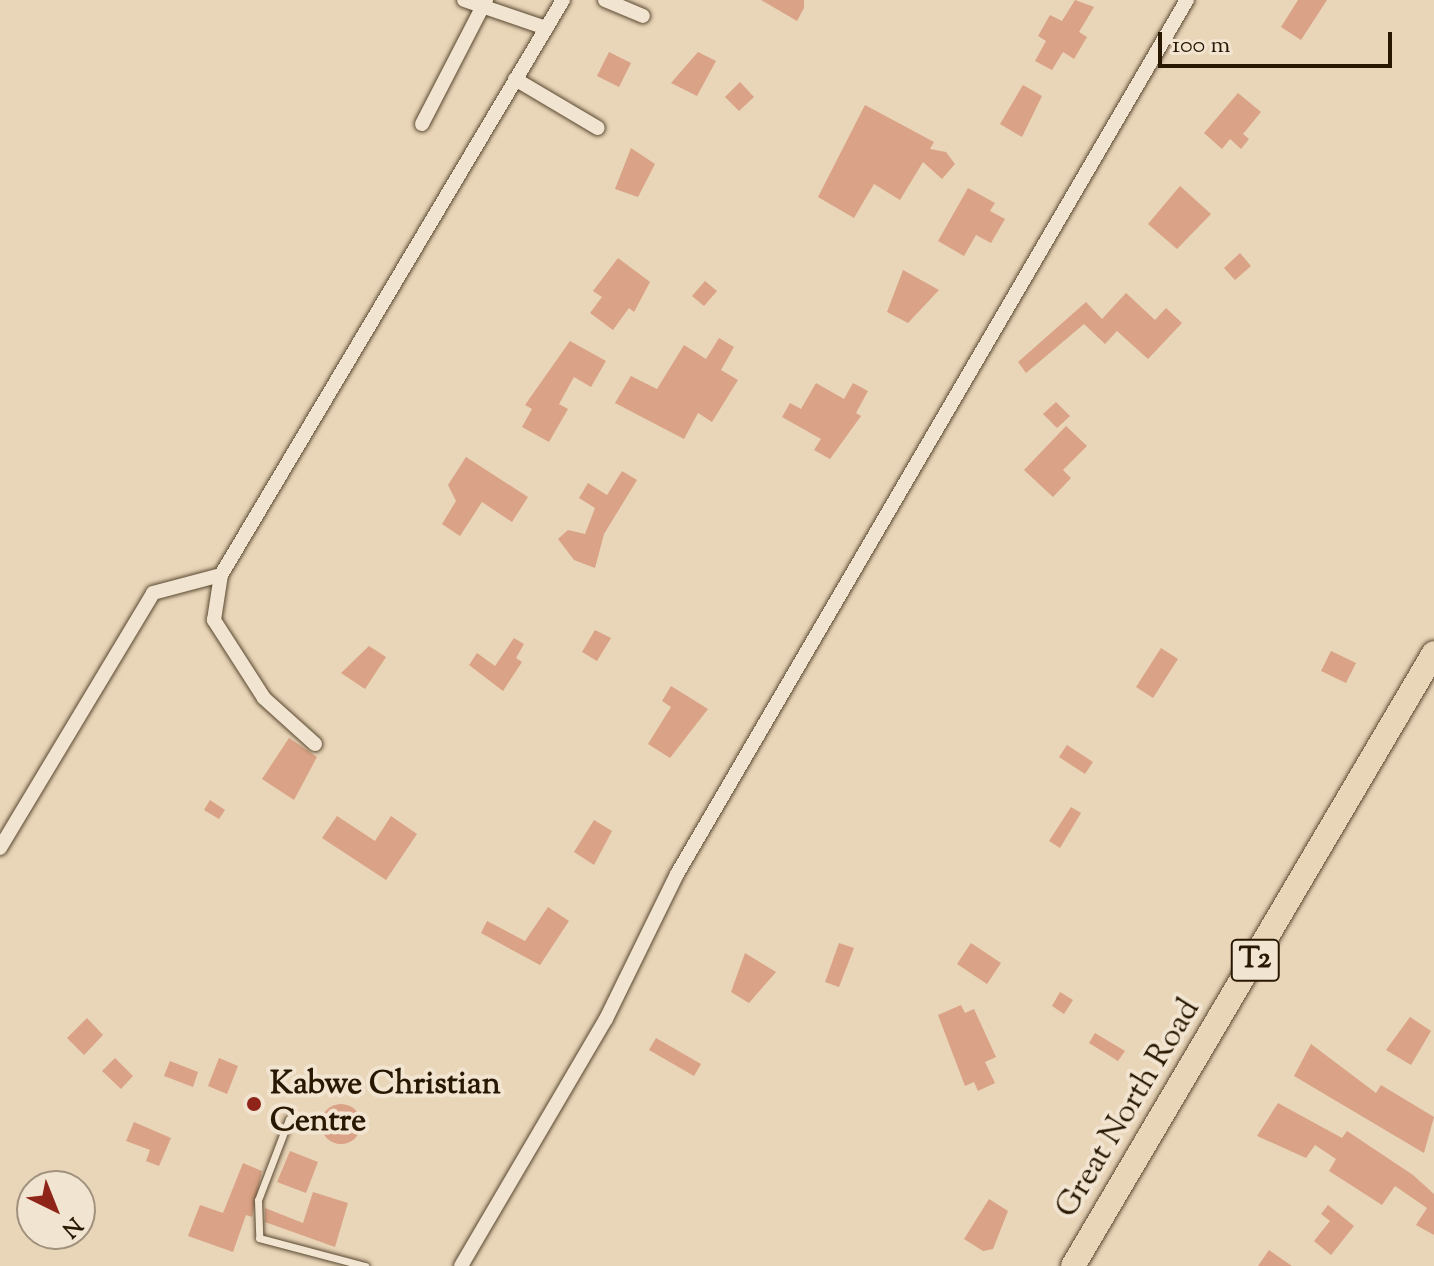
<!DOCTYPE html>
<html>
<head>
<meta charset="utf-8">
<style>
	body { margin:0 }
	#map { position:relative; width:1434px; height:1266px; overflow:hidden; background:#e9d5b8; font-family:"Sorts Mill Goudy",serif }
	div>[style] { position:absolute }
	.building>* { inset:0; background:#daa286 }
	.round { border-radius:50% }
	.roads { filter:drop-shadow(0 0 2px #58472f) drop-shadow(0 0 2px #58472f) }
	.service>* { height:7px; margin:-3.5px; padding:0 3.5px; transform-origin:3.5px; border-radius:3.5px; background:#f1e4d1 }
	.minor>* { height:14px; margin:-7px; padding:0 7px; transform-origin:7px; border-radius:7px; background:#f1e4d1 }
	.trunk>* { height:24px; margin:-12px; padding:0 12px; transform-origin:12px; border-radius:12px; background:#e9d5b8 }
	.dots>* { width:22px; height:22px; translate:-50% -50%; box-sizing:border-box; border:4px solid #f1e4d1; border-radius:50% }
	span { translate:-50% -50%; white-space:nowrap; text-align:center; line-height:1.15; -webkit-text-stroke:8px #f1e4d1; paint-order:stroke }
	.shield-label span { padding:2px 6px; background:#f1e4d1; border:2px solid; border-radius:6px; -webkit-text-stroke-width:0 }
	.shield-label { font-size:30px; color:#281801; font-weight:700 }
	.poi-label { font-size:32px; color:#281801; font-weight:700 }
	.left { translate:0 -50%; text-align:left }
	.street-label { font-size:32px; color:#281801 }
	.north { position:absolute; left:16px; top:1170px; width:80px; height:80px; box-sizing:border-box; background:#f1e4d1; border:2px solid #a1927e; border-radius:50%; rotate:137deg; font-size:22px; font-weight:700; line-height:32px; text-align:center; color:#281801 }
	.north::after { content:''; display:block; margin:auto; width:28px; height:36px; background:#8f2418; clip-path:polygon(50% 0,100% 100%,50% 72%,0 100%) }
	.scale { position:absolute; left:1158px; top:32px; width:234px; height:36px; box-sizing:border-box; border:4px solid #281801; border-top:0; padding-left:10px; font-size:24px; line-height:28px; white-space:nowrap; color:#281801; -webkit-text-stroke:6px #f1e4d1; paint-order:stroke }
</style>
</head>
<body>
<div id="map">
	<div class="building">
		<i style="clip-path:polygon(761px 0,804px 0,804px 8px,797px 21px)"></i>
		<i style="clip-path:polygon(1075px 0,1094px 7px,1079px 32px,1087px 37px,1074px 59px,1063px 52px,1052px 70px,1035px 61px,1046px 41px,1038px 36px,1050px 15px,1062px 21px)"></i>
		<i style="clip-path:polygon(1298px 0,1327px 0,1301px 40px,1281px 27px)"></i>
		<i style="clip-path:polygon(609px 52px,631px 63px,619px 87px,597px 76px)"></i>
		<i style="clip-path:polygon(698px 52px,716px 61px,697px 96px,671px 83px)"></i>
		<i style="clip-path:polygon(740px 82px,754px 97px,739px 111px,725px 97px)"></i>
		<i style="clip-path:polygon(1023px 85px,1042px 96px,1022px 137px,1000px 124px)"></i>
		<i style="clip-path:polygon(1238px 93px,1261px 112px,1243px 134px,1249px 139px,1241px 149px,1230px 139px,1222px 149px,1204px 133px)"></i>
		<i style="clip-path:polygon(865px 105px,934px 142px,930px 149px,946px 152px,955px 164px,942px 179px,923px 162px,900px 200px,874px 184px,854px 218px,818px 197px)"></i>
		<i style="clip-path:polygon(631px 148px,655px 164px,638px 197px,615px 189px)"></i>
		<i style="clip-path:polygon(1180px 186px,1211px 214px,1177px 249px,1148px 224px)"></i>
		<i style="clip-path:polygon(968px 188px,995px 203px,990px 211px,1005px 219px,991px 243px,976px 235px,964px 256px,938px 241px)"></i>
		<i style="clip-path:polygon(1240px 253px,1251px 266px,1235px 280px,1224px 268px)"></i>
		<i style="clip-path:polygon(618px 258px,650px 282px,634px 312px,629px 308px,613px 330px,590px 313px,602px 297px,593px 291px)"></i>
		<i style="clip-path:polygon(903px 270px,939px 290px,908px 323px,887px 312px)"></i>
		<i style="clip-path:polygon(705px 281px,717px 291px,704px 306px,692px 296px)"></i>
		<i style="clip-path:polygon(1126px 293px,1155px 320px,1166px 308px,1182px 323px,1148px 359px,1117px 331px,1105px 344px,1084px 324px,1026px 373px,1018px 362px,1086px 302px,1102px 319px)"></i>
		<i style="clip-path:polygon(719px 338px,734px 347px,721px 370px,738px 380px,712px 422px,698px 413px,684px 439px,615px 403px,631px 376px,657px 389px,684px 345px,706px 359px)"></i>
		<i style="clip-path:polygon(570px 341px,606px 361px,591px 387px,574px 377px,559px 404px,568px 409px,549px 442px,522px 427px,532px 409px,525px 405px)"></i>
		<i style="clip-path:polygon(816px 383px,844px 399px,853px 383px,868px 391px,856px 413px,861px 416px,830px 459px,814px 450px,821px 439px,782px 417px,790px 403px,801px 409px)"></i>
		<i style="clip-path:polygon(1056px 402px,1070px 416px,1057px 428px,1043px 414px)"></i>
		<i style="clip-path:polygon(1066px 426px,1087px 446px,1063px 470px,1071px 478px,1053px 497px,1024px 470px)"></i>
		<i style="clip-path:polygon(466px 457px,528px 497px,512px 522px,482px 502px,460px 536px,442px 524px,456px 501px,448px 485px)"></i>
		<i style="clip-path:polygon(622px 471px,637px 480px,604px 534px,595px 568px,574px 560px,558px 539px,568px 530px,585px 534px,595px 508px,579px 498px,588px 483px,607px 495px)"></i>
		<i style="clip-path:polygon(595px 630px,611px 638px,597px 661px,582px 652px)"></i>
		<i style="clip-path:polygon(514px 638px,524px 644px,516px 658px,522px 662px,503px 691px,469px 665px,477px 653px,495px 666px)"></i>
		<i style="clip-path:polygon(369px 646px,386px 657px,365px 689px,341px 673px)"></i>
		<i style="clip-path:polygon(1161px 648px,1178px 659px,1153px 698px,1136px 687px)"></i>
		<i style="clip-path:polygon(1331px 651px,1356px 663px,1346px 683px,1321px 671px)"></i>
		<i style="clip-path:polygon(671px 686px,708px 709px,670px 758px,648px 744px,671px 707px,662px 701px)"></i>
		<i style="clip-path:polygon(289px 738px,317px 757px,294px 800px,262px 779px)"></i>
		<i style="clip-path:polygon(1067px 745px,1093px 762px,1085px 774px,1059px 757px)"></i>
		<i style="clip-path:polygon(210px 800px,225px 810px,219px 819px,204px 810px)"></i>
		<i style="clip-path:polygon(1071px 807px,1081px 813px,1060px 848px,1049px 841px)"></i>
		<i style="clip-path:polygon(337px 816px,375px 841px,391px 816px,417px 834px,386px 880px,322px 838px)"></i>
		<i style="clip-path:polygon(594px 820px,612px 831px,594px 865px,574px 852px)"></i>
		<i style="clip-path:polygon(548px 907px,569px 921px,540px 965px,481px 933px,487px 921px,525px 941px)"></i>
		<i style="clip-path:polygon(839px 943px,854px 948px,839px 987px,825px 982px)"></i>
		<i style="clip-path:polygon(971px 943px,1001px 963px,987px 984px,957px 964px)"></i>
		<i style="clip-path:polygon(745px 953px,776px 972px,749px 1003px,731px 992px)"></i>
		<i style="clip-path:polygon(1060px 992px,1073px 1000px,1064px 1014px,1052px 1006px)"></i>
		<i style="clip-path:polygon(961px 1005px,965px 1013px,974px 1009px,996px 1057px,985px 1062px,995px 1083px,978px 1091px,974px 1082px,965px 1086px,938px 1015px)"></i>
		<i style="clip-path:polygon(1410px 1017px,1431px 1031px,1411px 1065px,1386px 1050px)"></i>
		<i style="clip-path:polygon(87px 1018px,103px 1035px,84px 1055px,67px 1038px)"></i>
		<i style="clip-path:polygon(1095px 1033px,1125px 1051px,1118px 1061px,1089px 1043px)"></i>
		<i style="clip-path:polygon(656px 1038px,701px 1064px,694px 1076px,649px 1050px)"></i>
		<i style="clip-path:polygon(1311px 1044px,1376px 1093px,1381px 1085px,1434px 1117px,1424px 1153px,1294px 1076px)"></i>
		<i style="clip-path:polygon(115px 1058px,133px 1076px,121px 1089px,102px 1071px)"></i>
		<i style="clip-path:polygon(219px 1058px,238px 1066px,227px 1094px,208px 1086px)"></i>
		<i style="clip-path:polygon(170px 1061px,198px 1072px,193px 1087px,164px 1076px)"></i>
		<i style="clip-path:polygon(1278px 1103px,1342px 1138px,1347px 1131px,1413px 1175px,1434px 1194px,1434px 1235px,1416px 1225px,1427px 1208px,1395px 1186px,1382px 1205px,1329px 1171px,1336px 1159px,1315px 1145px,1306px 1158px,1257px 1136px)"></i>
		<i class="round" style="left:321px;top:1104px;width:40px;height:40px"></i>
		<i style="clip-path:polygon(134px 1122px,171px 1138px,159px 1166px,146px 1161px,150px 1150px,126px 1141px)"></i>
		<i style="clip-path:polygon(290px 1151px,318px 1162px,306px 1193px,277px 1182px)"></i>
		<i style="clip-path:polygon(243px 1163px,262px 1171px,252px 1217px,246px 1215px,233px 1252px,188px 1236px,200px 1205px,223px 1213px)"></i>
		<i style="clip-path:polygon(313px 1192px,348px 1203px,335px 1247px,265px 1222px,265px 1208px,303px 1223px)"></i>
		<i style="clip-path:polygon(989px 1199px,1008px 1211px,993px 1249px,983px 1251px,964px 1239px)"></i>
		<i style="clip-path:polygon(1328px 1205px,1354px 1226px,1331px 1255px,1314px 1241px,1330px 1221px,1321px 1214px)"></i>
		<i style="clip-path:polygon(1269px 1250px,1292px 1266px,1258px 1266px)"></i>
	</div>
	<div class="roads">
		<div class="service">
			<i style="left:289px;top:1119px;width:87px;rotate:110.9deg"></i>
			<i style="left:258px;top:1200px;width:38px;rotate:88deg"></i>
			<i style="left:259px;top:1238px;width:110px;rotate:14.8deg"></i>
		</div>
		<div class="minor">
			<i style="left:464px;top:0;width:87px;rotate:18.9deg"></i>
			<i style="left:605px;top:0;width:41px;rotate:22.8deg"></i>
			<i style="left:515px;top:79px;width:96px;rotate:30.6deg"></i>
			<i style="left:422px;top:124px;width:140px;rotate:-62.7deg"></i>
			<i style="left:315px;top:744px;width:69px;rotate:-138deg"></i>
			<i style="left:264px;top:698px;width:93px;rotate:-122.7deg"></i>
			<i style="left:214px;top:620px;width:46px;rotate:-81.2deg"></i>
			<i style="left:221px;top:575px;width:669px;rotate:-59.26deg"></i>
			<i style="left:0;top:848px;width:297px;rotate:-59deg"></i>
			<i style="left:153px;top:593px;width:70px;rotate:-14.8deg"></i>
			<i style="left:461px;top:1266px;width:286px;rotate:-59.6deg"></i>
			<i style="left:606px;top:1019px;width:161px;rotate:-63.9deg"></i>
			<i style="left:677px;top:874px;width:1012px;rotate:-59.74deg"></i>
		</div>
		<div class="trunk">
			<i style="left:1073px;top:1266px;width:711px;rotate:-59.51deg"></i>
		</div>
	</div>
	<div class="dots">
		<i style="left:254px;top:1104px;background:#8f2418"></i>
	</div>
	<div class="shield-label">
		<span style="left:1255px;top:960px">T2</span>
	</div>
	<div class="poi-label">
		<span class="left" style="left:270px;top:1104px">Kabwe Christian<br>Centre</span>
	</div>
	<div class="street-label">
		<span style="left:1129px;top:1109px;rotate:-59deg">Great North Road</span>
	</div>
	<div class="north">N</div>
	<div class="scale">100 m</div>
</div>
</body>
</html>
